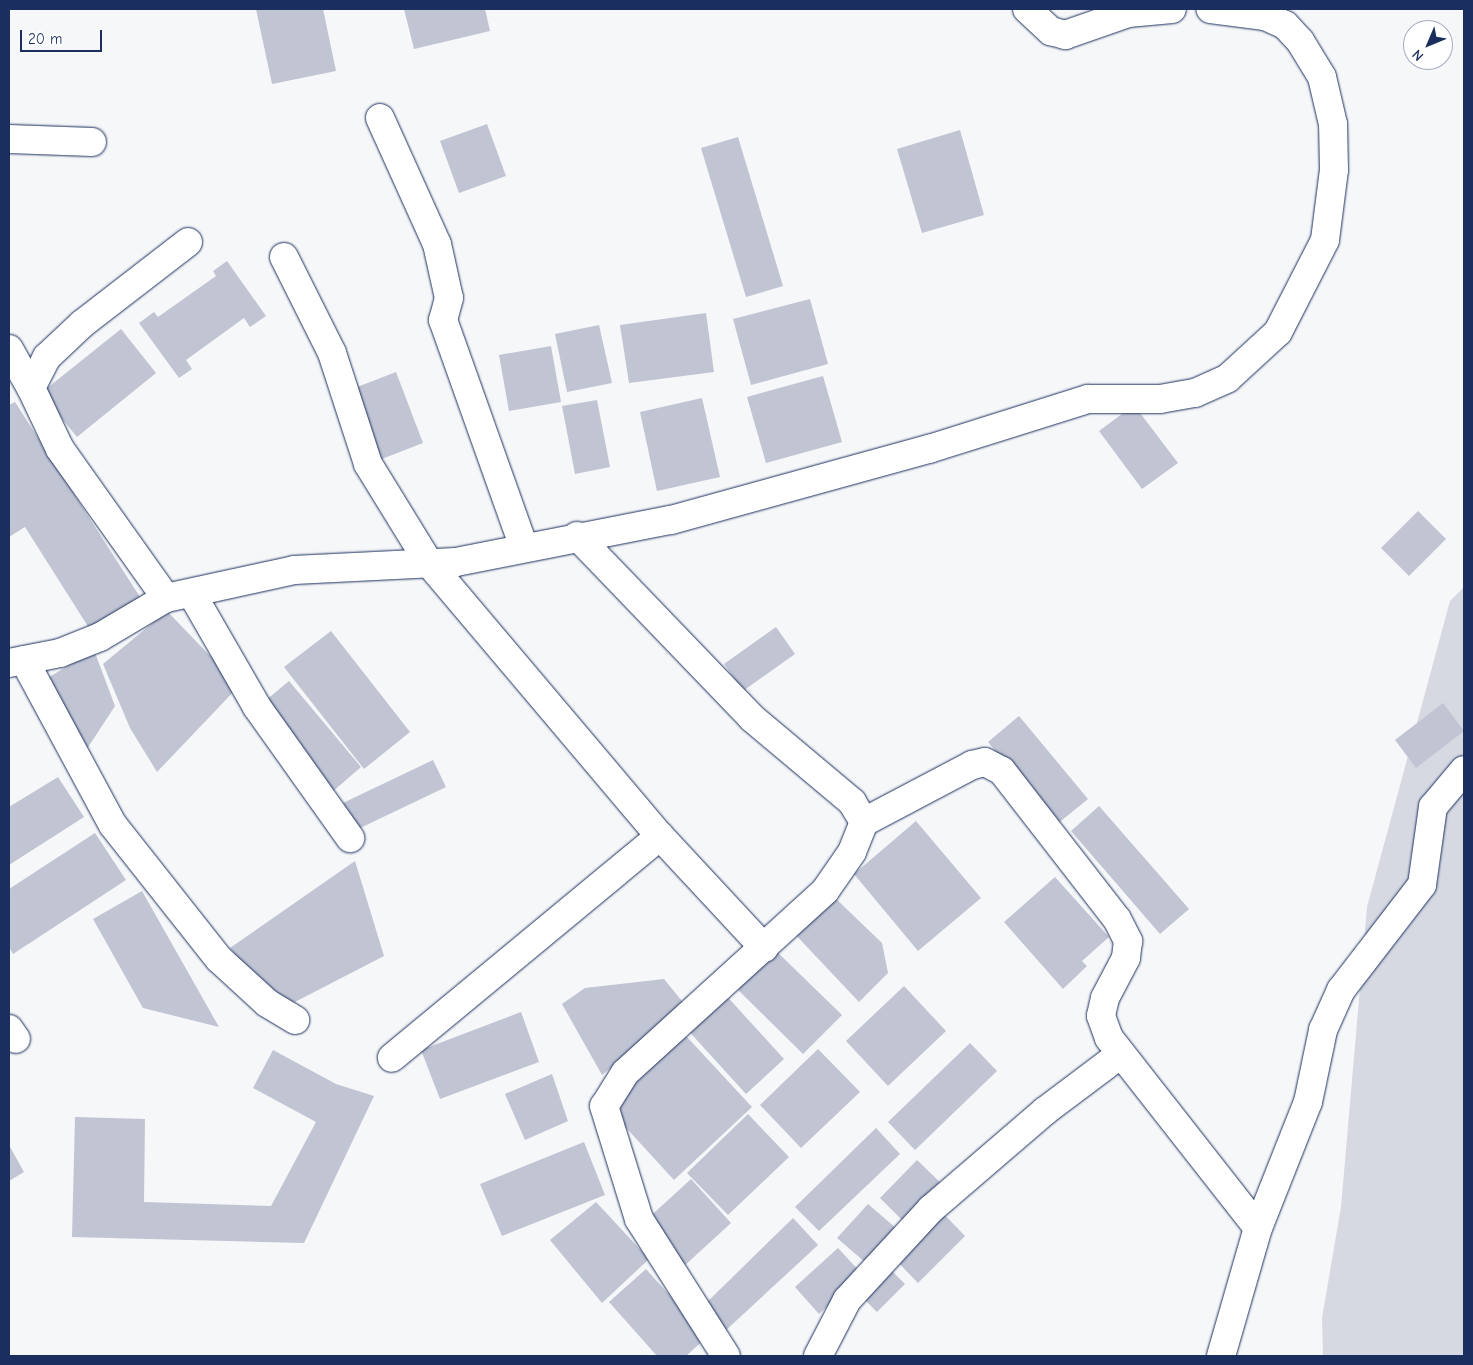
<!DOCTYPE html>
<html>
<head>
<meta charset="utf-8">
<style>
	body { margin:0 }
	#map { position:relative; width:1473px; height:1365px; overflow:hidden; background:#f6f7f9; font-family:"Comic Neue",sans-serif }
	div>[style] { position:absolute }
	.green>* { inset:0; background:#d6d9e2 }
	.building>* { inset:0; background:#c0c4d3 }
	.roads { filter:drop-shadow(0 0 1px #1b2f5e) drop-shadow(0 0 1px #1b2f5e) }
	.minor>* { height:28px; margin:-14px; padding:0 14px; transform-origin:14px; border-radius:14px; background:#fff }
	span { translate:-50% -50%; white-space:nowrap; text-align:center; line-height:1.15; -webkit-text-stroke:4px #fff; paint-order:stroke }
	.frame { position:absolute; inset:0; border:10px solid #1b2f5e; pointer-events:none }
	.north { position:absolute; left:1403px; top:20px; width:50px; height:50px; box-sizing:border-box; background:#fff; border:1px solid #a4acbf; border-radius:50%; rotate:225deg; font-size:14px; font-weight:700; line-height:20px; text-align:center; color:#1b2f5e }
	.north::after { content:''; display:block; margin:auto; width:18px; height:22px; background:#1b2f5e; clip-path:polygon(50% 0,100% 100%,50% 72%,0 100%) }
	.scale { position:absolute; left:20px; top:30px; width:82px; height:22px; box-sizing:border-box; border:2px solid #1b2f5e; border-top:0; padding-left:6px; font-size:15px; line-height:18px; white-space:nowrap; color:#1b2f5e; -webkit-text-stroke:4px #fff; paint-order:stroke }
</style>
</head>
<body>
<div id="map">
	<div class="green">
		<i style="clip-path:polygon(1464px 587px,1464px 1356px,1323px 1356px,1322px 1318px,1341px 1207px,1367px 907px,1450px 601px)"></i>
	</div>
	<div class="building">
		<i style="clip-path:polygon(256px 9px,323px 9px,336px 71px,272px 84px)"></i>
		<i style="clip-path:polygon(404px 9px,485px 9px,490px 31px,414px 49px)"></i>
		<i style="clip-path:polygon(487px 124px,506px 176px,459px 193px,440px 141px)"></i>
		<i style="clip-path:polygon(960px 130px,984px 215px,922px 233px,897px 149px)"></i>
		<i style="clip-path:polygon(738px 137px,783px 286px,746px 297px,701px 148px)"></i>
		<i style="clip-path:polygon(227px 261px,266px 316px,250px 327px,244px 318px,186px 360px,192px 369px,179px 378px,139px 323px,154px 312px,158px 317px,216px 276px,213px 271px)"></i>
		<i style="clip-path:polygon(810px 299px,828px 364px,751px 385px,733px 319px)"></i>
		<i style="clip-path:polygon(706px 313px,714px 372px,629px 383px,620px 325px)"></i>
		<i style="clip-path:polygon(599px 325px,612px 383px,567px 392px,555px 334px)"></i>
		<i style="clip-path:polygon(121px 329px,156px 373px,77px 437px,41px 393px)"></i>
		<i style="clip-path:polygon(551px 346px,561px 402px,509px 411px,499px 355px)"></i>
		<i style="clip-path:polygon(396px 372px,423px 443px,374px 462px,347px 391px)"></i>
		<i style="clip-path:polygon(823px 376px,842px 442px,766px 463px,747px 397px)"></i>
		<i style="clip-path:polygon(702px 398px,720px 477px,657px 491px,640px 412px)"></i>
		<i style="clip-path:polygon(597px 400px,610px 467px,575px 474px,562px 406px)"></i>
		<i style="clip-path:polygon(15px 402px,140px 597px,89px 628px,25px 527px,9px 537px,9px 405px)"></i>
		<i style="clip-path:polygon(1134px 405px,1178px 463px,1142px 489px,1099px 431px)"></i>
		<i style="clip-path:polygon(1418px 511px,1446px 539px,1409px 576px,1381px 548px)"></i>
		<i style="clip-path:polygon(167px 611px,239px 686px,157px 772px,130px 728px,103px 664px)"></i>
		<i style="clip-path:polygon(776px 627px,795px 654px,743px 691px,724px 664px)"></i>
		<i style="clip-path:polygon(331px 631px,410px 732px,364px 769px,284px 667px)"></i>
		<i style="clip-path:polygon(94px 650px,115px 706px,81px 758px,41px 682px)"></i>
		<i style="clip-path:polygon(289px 681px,361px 767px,331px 793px,259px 706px)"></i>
		<i style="clip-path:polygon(1443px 703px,1464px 731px,1416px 768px,1395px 740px)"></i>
		<i style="clip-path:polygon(1019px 716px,1088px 799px,1056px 825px,988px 742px)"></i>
		<i style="clip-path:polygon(433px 760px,446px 787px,356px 830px,343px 803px)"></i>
		<i style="clip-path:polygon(58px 777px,84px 817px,9px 865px,9px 807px)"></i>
		<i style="clip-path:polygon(1099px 806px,1189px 909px,1160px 934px,1071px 831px)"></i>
		<i style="clip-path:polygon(916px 821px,981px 898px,918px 951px,854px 874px)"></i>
		<i style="clip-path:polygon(95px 833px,126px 880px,13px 954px,9px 947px,9px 889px)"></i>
		<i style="clip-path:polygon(355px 861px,384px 956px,291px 1004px,252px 976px,230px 948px)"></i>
		<i style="clip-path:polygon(1055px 877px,1109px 937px,1082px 961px,1087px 966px,1063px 989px,1004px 922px)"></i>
		<i style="clip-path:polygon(142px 891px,219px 1027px,143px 1008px,93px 919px)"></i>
		<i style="clip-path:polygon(831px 894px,882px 943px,888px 973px,859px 1002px,792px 931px)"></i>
		<i style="clip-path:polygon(772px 947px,842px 1015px,803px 1054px,733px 985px)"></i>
		<i style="clip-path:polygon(664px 979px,686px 1006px,602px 1075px,562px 1004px,585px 988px)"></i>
		<i style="clip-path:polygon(904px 986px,946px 1031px,888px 1086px,846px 1041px)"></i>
		<i style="clip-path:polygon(723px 992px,784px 1059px,746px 1094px,685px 1027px)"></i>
		<i style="clip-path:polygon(521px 1012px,539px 1062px,440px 1099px,421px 1050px)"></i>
		<i style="clip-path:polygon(686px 1036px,752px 1107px,674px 1180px,607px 1107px)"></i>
		<i style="clip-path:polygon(970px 1043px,997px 1071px,915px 1150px,888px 1122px)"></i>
		<i style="clip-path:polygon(818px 1049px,860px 1092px,801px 1148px,760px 1105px)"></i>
		<i style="clip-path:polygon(273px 1050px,336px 1084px,374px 1096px,304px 1243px,72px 1237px,75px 1117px,145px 1119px,144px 1202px,271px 1206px,316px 1122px,253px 1088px)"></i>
		<i style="clip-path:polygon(552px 1074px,568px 1121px,525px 1140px,505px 1094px)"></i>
		<i style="clip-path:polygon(748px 1114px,789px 1157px,728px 1215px,687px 1173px)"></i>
		<i style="clip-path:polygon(876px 1128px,900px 1154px,819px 1231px,795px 1207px)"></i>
		<i style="clip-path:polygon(584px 1142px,605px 1195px,502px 1236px,480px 1184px)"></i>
		<i style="clip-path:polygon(9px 1145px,24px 1172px,9px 1181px)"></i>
		<i style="clip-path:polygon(917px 1160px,946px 1188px,908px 1226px,880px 1198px)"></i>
		<i style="clip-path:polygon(691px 1179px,731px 1223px,683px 1267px,643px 1223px)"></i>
		<i style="clip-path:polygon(596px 1202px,649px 1259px,602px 1303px,550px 1240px)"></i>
		<i style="clip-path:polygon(868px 1204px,897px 1229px,866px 1263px,837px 1238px)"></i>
		<i style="clip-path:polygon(938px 1208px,965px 1236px,918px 1283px,891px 1255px)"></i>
		<i style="clip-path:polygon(793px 1218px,818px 1245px,723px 1333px,701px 1308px)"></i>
		<i style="clip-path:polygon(838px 1248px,862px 1274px,819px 1314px,795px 1287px)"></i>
		<i style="clip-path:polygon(885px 1264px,905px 1284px,877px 1312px,858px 1293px)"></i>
		<i style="clip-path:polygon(646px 1269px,707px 1337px,686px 1356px,657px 1356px,609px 1302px)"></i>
	</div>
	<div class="roads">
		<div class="minor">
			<i style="left:1027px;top:9px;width:33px;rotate:43deg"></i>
			<i style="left:1051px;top:31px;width:15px;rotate:16deg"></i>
			<i style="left:1065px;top:35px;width:67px;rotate:-19.2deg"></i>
			<i style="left:1128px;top:13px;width:44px;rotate:-5.2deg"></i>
			<i style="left:380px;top:118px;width:138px;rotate:65.7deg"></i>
			<i style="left:437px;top:244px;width:55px;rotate:77.5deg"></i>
			<i style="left:449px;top:298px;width:23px;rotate:105deg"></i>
			<i style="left:443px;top:320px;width:241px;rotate:70.4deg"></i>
			<i style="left:9px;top:139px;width:83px;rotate:2.1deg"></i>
			<i style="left:284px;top:257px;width:107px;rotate:63.4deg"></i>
			<i style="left:332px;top:353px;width:117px;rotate:72deg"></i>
			<i style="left:368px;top:464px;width:116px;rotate:58.4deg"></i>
			<i style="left:429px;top:563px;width:358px;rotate:49.8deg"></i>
			<i style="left:660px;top:836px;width:348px;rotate:140.4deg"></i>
			<i style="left:9px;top:349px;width:45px;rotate:60.6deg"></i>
			<i style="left:577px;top:536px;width:252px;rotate:46.1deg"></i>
			<i style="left:752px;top:718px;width:131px;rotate:40deg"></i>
			<i style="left:852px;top:802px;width:23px;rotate:59deg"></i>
			<i style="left:864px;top:822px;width:32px;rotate:112deg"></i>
			<i style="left:852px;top:852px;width:47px;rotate:124.7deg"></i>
			<i style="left:825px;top:891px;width:270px;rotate:137.7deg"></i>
			<i style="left:625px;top:1073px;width:39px;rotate:122deg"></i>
			<i style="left:604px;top:1106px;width:118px;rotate:72.8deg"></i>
			<i style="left:639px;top:1219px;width:162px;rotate:57.6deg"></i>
			<i style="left:192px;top:594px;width:130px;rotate:60.1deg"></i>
			<i style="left:257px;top:707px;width:161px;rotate:54.6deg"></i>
			<i style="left:166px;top:598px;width:183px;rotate:-125.4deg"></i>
			<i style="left:60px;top:449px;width:68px;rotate:-115.4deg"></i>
			<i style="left:31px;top:388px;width:35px;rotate:-63deg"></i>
			<i style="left:47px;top:357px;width:48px;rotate:-43.3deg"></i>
			<i style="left:82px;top:324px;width:134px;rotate:-37.7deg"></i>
			<i style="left:24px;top:660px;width:187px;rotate:61.7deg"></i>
			<i style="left:113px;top:825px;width:171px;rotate:51.7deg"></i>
			<i style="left:219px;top:959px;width:65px;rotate:42.5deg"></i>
			<i style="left:267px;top:1003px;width:33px;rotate:31deg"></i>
			<i style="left:9px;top:663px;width:52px;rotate:-11.1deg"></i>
			<i style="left:60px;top:653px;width:43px;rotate:-21.8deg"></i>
			<i style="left:100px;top:637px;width:77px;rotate:-30.6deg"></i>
			<i style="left:166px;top:598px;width:131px;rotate:-12.3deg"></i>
			<i style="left:294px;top:570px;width:162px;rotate:-2.8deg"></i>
			<i style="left:456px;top:562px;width:219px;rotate:-11.1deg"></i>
			<i style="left:671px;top:520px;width:268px;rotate:-15.4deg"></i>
			<i style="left:929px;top:449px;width:167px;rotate:-17.5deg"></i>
			<i style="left:1088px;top:399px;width:72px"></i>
			<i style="left:1160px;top:399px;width:36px;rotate:-10deg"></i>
			<i style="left:1195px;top:393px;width:36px;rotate:-24deg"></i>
			<i style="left:1228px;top:378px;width:68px;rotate:-42.6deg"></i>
			<i style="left:1278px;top:332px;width:103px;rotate:-62.9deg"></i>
			<i style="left:1325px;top:240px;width:71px;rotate:-82.7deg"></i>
			<i style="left:1334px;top:170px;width:46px;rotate:-91.2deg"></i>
			<i style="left:1333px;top:124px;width:48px;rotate:-103.2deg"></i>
			<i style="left:1322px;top:77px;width:42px;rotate:-121.4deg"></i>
			<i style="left:1300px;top:41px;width:22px;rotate:-133deg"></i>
			<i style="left:1285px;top:25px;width:22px;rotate:-156deg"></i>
			<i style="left:1265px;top:16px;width:55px;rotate:-172.7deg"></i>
			<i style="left:864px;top:822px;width:122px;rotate:-27.8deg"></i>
			<i style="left:972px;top:765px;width:13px;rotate:-13deg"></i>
			<i style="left:985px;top:762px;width:19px;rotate:28deg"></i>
			<i style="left:1002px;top:771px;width:187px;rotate:52.2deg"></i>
			<i style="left:1117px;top:919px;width:25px;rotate:63deg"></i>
			<i style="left:1128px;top:941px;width:17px;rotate:97deg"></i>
			<i style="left:1126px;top:958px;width:45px;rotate:117.7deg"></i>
			<i style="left:1105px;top:998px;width:18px;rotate:103deg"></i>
			<i style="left:1101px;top:1016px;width:23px;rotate:70deg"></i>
			<i style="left:1109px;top:1038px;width:241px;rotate:51.9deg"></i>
			<i style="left:660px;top:836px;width:153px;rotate:47.1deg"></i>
			<i style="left:9px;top:1029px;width:12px;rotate:55deg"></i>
			<i style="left:818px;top:1356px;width:63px;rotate:-62.6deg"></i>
			<i style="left:847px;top:1300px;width:124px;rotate:-47.3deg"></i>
			<i style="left:931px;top:1209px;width:150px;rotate:-40.7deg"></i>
			<i style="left:1045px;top:1111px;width:95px;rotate:-36.9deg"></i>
			<i style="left:1221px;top:1356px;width:133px;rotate:-73.9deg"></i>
			<i style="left:1258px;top:1228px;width:136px;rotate:-68.4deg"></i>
			<i style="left:1308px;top:1102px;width:74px;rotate:-78.2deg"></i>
			<i style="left:1323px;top:1030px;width:44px;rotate:-65.8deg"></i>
			<i style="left:1341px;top:990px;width:133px;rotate:-52.4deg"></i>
			<i style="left:1422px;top:885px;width:79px;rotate:-82deg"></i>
			<i style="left:1433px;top:807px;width:48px;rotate:-50deg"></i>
		</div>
	</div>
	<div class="frame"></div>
	<div class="north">N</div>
	<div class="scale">20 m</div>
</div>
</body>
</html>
